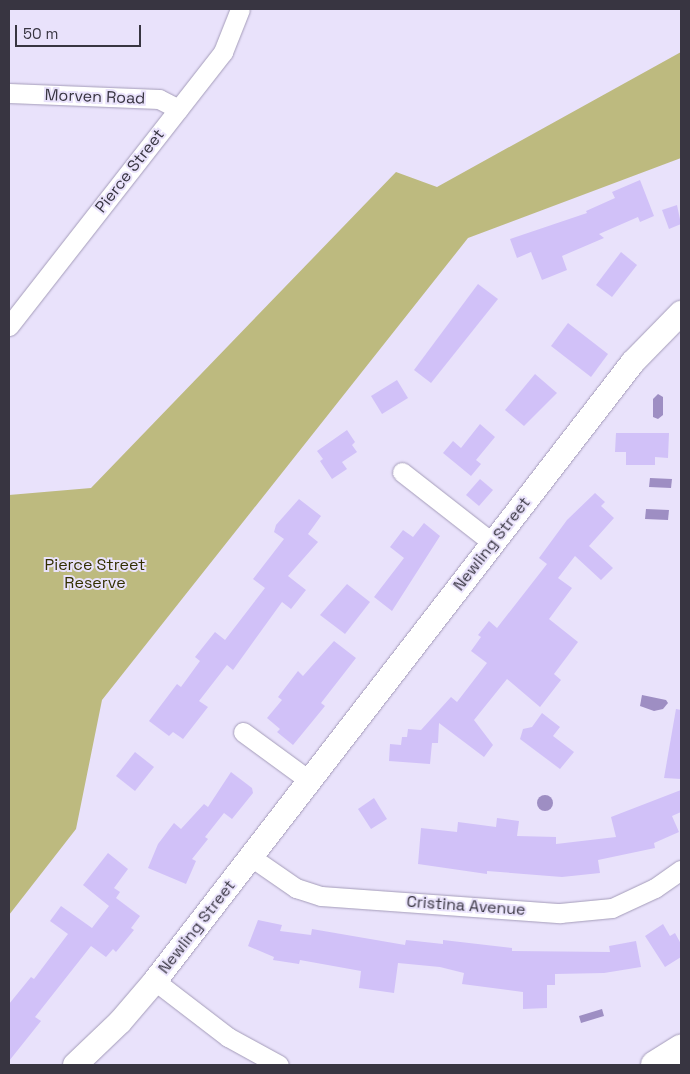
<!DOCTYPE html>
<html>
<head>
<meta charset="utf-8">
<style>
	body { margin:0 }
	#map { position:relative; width:690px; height:1074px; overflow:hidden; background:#e9e2fb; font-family:"Space Grotesk",sans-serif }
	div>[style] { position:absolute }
	.forest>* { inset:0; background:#bdba7f }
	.water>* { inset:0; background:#9e8ec3 }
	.round { border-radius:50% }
	.building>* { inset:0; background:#d1c1f8 }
	.roads { filter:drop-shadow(0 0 1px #a49cb9) drop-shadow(0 0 1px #a49cb9) }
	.minor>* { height:19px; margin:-9.5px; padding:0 9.5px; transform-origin:9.5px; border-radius:9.5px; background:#fff }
	.tertiary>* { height:24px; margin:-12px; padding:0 12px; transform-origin:12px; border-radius:12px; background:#fff }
	.primary>* { height:28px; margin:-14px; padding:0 14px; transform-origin:14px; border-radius:14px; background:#fff }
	span { translate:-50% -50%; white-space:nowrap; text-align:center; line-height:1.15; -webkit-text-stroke:4px #e9e2fb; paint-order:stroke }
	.street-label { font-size:16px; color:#383541 }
	.park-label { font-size:16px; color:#332f00 }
	.frame { position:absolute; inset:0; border:10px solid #383541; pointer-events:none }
	.scale { position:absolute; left:15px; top:25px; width:126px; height:22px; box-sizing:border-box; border:2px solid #383541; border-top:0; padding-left:6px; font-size:15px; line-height:18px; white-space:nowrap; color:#383541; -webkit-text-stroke:4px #e9e2fb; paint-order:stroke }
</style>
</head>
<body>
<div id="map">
	<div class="forest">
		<i style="clip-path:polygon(681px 52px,681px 158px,468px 238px,102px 700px,76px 829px,9px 915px,9px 495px,91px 488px,396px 172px,437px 187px)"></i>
	</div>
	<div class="water">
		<i style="clip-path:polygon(658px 394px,663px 397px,663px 415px,658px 419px,653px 417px,653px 399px)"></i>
		<i style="clip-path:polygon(650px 478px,672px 479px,671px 488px,649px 487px)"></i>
		<i style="clip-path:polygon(646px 509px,669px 510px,668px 520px,645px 519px)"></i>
		<i style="clip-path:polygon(642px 695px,666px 700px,668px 703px,663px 709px,654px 711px,640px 706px)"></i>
		<i class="round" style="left:537px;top:795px;width:16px;height:16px"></i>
		<i style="clip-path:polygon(602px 1009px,604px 1016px,581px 1023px,579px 1016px)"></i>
	</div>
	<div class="building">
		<i style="clip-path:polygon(640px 180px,654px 216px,640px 222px,638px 217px,599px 234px,604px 238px,562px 256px,567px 270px,542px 280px,531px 252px,517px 258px,510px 239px,587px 213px,586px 211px,615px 198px,612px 192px)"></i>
		<i style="clip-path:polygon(677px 205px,681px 224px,669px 229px,662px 210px)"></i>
		<i style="clip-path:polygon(621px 252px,637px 265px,612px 297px,596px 285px)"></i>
		<i style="clip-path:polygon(478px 284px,498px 299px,431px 383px,414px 370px)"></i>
		<i style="clip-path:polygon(568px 323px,608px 354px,591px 377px,551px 346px)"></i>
		<i style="clip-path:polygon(535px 374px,557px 393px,524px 426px,505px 410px)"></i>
		<i style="clip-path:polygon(397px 380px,408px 398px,382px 414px,371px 396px)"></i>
		<i style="clip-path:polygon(480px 424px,495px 437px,476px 460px,481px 464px,471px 476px,443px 453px,453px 441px,461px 448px)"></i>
		<i style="clip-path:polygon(347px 430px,355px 442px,352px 445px,357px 452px,342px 462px,347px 469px,332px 479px,320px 461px,323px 459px,317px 451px)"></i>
		<i style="clip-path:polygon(616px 433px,669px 433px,668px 458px,655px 457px,655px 465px,626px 465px,626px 452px,615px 452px)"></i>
		<i style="clip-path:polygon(480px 479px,493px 490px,479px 506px,466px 495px)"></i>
		<i style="clip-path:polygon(595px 493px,605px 502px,601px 506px,614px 518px,589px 546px,613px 568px,601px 580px,575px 556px,558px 578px,572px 588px,549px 619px,578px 642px,554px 674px,561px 680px,540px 707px,507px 679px,474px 720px,493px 745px,484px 757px,439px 723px,438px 743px,432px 743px,430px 764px,389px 761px,390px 744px,401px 745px,402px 737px,407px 737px,408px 729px,421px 730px,451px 697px,457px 702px,487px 663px,471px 651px,481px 637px,478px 635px,489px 621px,497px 628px,547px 564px,539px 558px,567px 520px)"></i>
		<i style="clip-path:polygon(299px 499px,321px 516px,308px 534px,318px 542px,288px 576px,306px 590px,291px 609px,282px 602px,233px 670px,227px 665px,199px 701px,208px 707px,183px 739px,173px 732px,169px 736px,149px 721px,177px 684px,181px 687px,200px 661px,195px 657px,215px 632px,225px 640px,265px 588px,253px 579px,284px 539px,274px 532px,276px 525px)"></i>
		<i style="clip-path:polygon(424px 523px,440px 536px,392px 611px,374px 597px,404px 558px,390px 547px,403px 530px,413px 537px)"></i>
		<i style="clip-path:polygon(347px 584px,370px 602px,345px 634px,320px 615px)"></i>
		<i style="clip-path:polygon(334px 641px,356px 658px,321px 703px,325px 706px,293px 745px,277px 732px,280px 729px,267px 718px,282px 700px,278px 697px,298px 671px,303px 676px)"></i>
		<i style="clip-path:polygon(676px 709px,681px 710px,681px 779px,664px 778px)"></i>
		<i style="clip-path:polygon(542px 713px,560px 727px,553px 736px,574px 752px,560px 769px,520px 739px,523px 729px,532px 727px)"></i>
		<i style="clip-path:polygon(135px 752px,154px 767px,135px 791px,116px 776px)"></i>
		<i style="clip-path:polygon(231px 772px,252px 788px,253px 793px,232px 819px,224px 813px,205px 837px,208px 839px,192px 859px,196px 861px,186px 884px,148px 868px,158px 844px,174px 823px,181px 829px,204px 804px,208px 807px)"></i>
		<i style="clip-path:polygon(681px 790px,681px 812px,672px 816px,679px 832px,654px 843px,655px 848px,598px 860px,600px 873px,562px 877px,487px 871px,487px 874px,418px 864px,421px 828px,457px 832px,458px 822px,496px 827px,497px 818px,519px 821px,517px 836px,556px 837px,556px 844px,616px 837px,611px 817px)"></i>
		<i style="clip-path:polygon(374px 798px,387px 819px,371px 829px,358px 809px)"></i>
		<i style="clip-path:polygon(108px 853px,128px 869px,114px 888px,120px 892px,116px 898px,140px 916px,131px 928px,134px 930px,116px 952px,113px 949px,106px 957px,91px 946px,35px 1017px,41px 1021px,9px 1061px,9px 1004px,31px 977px,34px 979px,68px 934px,50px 921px,61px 906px,92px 928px,109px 906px,83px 885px)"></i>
		<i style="clip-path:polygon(258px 920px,282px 925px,280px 931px,311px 935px,312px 929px,405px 945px,406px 940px,443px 944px,443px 940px,512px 948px,512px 951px,610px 952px,609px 946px,636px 941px,641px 967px,604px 973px,555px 974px,555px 985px,547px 985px,547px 1008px,523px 1009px,523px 992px,462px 984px,464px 973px,440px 967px,398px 963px,394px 993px,359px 988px,361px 971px,300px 960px,299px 964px,273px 960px,274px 957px,248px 946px)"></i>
		<i style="clip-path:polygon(663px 924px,670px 936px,675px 933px,681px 944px,681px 957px,665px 967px,645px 936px)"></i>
	</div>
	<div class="roads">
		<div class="minor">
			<i style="left:9px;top:93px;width:150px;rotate:2.3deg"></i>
			<i style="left:159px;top:99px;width:22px;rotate:27deg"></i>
			<i style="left:9px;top:326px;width:348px;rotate:-52deg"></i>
			<i style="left:223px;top:52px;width:46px;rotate:-68.4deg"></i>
			<i style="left:402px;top:472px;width:115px;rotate:38deg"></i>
			<i style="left:243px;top:732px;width:83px;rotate:36.2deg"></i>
			<i style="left:251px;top:857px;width:55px;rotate:34.6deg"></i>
			<i style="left:296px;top:888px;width:26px;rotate:18deg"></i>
			<i style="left:321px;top:896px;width:240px;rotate:4.1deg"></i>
			<i style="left:560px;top:913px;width:52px;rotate:-5.5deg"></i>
			<i style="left:612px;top:908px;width:47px;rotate:-24.9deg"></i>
			<i style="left:655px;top:888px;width:32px;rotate:-35deg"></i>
			<i style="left:155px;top:981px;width:92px;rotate:37.5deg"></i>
			<i style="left:228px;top:1037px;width:58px;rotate:28.8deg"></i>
		</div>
		<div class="tertiary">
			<i style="left:75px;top:1065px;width:62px;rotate:-43.7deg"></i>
			<i style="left:120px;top:1022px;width:54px;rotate:-49.5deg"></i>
			<i style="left:155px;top:981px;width:782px;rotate:-52.32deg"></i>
			<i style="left:633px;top:362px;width:69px;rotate:-45.6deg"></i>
		</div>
		<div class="primary">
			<i style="left:655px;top:1065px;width:31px;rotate:-32deg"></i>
		</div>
	</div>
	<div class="street-label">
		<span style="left:95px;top:97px;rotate:2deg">Morven Road</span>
		<span style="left:130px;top:171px;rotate:-52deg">Pierce Street</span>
		<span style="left:492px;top:544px;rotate:-52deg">Newling Street</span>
		<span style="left:466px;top:906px;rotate:4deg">Cristina Avenue</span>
		<span style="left:197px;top:927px;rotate:-52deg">Newling Street</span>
	</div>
	<div class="park-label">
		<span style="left:95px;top:574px">Pierce Street<br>Reserve</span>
	</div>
	<div class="frame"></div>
	<div class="scale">50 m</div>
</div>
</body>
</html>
